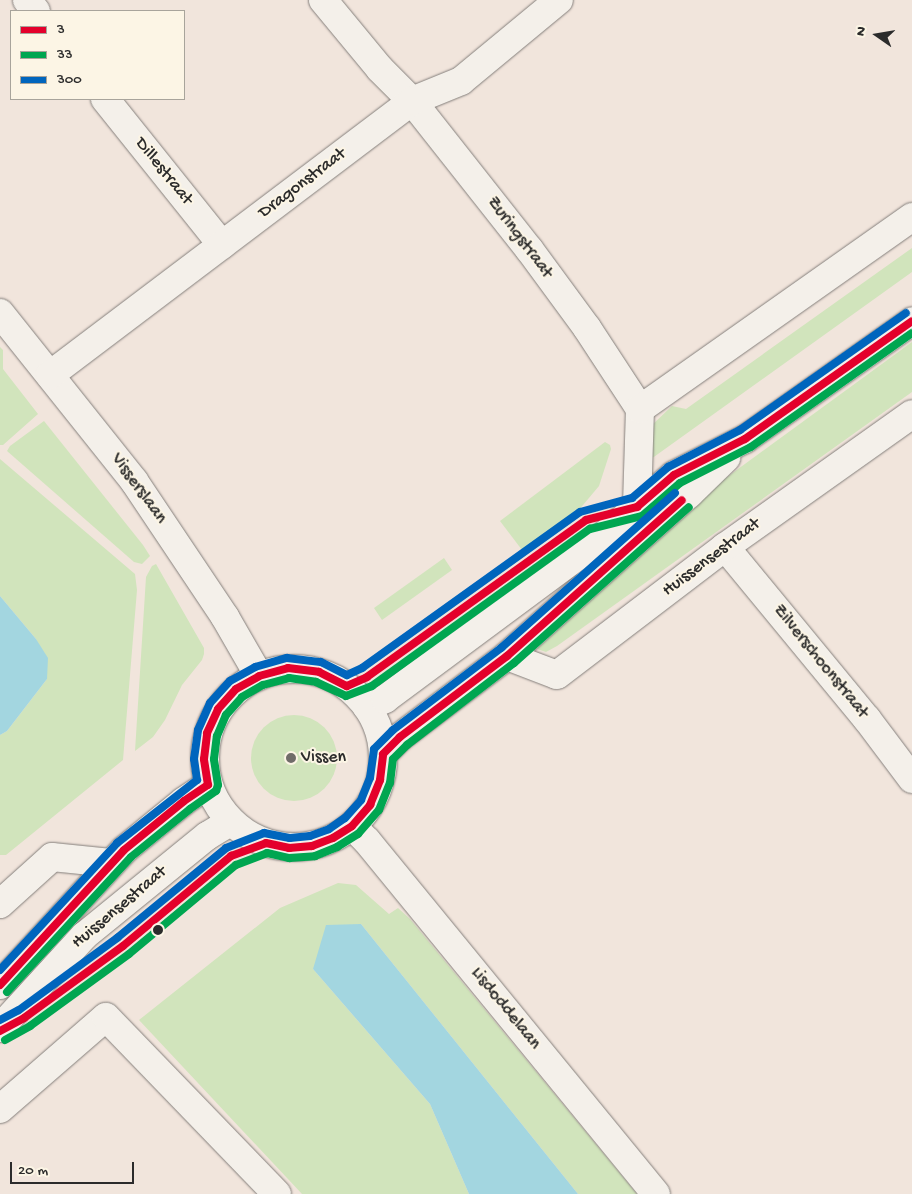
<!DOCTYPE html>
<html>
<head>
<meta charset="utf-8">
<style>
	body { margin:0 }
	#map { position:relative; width:912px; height:1194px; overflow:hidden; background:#f1e5dc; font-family:"Gochi Hand",sans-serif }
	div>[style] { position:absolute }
	.green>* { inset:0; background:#d1e4bc }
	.round { border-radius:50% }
	.water>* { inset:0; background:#a3d6e0 }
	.roads { filter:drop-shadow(0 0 1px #847f7b) drop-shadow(0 0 1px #847f7b) }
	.minor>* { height:28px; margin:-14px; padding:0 14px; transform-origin:14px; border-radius:14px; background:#f4f0ea }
	.minor>.ring { margin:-14px; padding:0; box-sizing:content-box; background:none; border:28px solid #f4f0ea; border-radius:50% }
	.bus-1>* { height:8px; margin:-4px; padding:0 4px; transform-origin:4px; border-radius:4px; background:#e4002b }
	.bus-2>* { height:8px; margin:-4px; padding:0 4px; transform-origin:4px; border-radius:4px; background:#00a651 }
	.bus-3>* { height:8px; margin:-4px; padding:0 4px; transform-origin:4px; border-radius:4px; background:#0065bd }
	.dots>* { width:14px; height:14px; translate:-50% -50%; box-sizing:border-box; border:2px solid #fcf5e5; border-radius:50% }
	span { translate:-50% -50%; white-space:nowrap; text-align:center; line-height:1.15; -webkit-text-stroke:4px #fcf5e5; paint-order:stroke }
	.street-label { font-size:18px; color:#2b2b2b }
	.poi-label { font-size:18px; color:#2b2b2b }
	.left { translate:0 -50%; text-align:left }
	.legend { position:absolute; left:10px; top:10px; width:175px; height:90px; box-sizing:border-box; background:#fcf5e5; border:1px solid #a8a49b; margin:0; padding:6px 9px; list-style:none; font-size:15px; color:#2b2b2b }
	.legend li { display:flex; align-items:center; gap:10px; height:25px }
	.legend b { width:25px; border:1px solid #a8a49b }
	.north { position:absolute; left:852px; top:10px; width:50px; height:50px; -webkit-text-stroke:4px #fcf5e5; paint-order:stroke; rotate:283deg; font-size:14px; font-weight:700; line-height:20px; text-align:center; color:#2b2b2b }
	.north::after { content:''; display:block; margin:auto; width:18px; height:22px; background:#2b2b2b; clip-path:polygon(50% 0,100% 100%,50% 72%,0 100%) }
	.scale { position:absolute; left:10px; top:1162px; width:124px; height:22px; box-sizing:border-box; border:2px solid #2b2b2b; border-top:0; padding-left:6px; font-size:15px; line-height:18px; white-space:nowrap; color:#2b2b2b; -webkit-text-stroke:4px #fcf5e5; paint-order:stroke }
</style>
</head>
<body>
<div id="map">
	<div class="green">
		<i style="clip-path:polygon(912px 248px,912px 272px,651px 459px,651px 426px,672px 406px,686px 409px)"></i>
		<i style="clip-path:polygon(912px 342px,912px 392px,557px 646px,546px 652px,537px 649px,708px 491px)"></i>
		<i style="clip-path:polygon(0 347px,3px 350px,3px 369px,38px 414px,3px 445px,0 445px)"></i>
		<i style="clip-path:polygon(44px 421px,143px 545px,150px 556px,142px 564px,134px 562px,7px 451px,10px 446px)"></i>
		<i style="clip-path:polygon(605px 442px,610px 445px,611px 449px,599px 486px,578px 511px,522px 550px,500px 521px)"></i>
		<i style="clip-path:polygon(0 459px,135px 574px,137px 590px,123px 760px,6px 855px,0 855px,0 735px,7px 731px,47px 679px,36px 639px,0 596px)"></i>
		<i style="clip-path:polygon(444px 558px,452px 570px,382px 620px,374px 608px)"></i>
		<i style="clip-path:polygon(156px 564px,204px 648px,204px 654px,202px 660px,182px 685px,165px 720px,153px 737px,135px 751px,146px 577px,152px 566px)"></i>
		<i class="round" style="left:251px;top:715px;width:86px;height:86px"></i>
		<i style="clip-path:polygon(338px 883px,356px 885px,389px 914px,398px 908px,410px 919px,637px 1194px,578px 1194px,361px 924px,313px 969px,430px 1104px,469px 1194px,302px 1194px,139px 1020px,280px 908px)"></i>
	</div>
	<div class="water">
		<i style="clip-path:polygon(0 596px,36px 639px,48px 658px,47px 679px,7px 731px,0 735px)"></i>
		<i style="clip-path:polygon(361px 924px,578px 1194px,469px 1194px,430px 1104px,313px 969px,326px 925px)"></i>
	</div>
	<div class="roads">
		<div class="minor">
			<i style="left:27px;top:0;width:14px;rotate:51deg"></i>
			<i style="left:323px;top:0;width:89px;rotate:50.4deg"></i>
			<i style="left:380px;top:69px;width:45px;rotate:45deg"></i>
			<i style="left:412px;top:101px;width:189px;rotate:51.7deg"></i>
			<i style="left:529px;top:249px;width:98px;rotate:53.7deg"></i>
			<i style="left:587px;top:328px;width:97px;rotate:56.8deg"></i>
			<i style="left:640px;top:409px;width:98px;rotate:91.8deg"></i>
			<i style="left:105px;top:99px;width:187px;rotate:51.3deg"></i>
			<i style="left:0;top:313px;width:215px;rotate:51.4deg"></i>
			<i style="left:134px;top:481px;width:164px;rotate:56.2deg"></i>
			<i style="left:225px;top:617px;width:68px;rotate:60deg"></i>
			<i style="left:50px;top:375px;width:454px;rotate:-37.1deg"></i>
			<i style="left:412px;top:101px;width:53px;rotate:-22.2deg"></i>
			<i style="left:461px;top:81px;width:127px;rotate:-39.6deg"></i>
			<i style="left:640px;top:409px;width:333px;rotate:-35.2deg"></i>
			<i style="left:725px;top:547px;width:223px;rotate:50.5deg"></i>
			<i style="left:867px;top:719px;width:75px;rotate:53.1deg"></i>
			<i style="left:507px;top:656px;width:53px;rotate:20.8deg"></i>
			<i style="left:557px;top:675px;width:211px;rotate:-37.3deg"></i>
			<i style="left:725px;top:547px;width:229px;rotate:-35.4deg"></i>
			<i class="ring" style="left:205px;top:669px;width:150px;height:150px"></i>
			<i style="left:367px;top:707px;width:20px;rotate:-24deg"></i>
			<i style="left:385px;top:699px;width:262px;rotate:-36.6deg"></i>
			<i style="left:595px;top:543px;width:104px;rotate:-40.7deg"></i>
			<i style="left:674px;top:475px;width:80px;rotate:-26.9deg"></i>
			<i style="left:745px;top:439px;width:204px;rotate:-35.2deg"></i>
			<i style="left:383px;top:754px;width:24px;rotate:-45deg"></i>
			<i style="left:400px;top:737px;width:134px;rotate:-37.1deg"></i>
			<i style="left:507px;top:656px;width:244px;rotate:-41.7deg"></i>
			<i style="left:689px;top:494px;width:52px;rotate:-44.2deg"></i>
			<i style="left:352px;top:826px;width:21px;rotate:45deg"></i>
			<i style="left:367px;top:841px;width:456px;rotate:50.7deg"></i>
			<i style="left:0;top:904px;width:70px;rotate:-42.1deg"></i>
			<i style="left:52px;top:857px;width:59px;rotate:5.8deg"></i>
			<i style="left:0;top:985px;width:183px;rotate:-47.4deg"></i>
			<i style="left:124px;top:850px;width:77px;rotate:-39.2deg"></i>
			<i style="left:184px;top:801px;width:29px;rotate:-34deg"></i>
			<i style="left:0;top:1028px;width:125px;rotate:-47.6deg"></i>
			<i style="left:84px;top:936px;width:159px;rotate:-39.1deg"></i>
			<i style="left:207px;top:836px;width:27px;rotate:-31deg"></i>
			<i style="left:0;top:1109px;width:140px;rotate:-41deg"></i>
			<i style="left:106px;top:1017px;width:246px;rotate:46deg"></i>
		</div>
	</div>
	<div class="bus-1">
		<i style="left:0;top:985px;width:183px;rotate:-47.4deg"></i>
		<i style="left:124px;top:850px;width:77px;rotate:-39.2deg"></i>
		<i style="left:184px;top:801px;width:29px;rotate:-34deg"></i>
		<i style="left:208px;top:785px;width:26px;rotate:-99deg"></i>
		<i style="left:204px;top:759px;width:26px;rotate:-83deg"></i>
		<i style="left:207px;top:733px;width:26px;rotate:-65deg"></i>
		<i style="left:218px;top:709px;width:27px;rotate:-48deg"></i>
		<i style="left:236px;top:689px;width:26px;rotate:-29deg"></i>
		<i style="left:259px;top:676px;width:30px;rotate:-15deg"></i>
		<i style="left:288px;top:668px;width:31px;rotate:7deg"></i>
		<i style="left:319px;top:672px;width:31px;rotate:27deg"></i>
		<i style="left:347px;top:686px;width:22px;rotate:-24deg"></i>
		<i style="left:367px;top:677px;width:269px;rotate:-35.6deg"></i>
		<i style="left:586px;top:520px;width:53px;rotate:-14.3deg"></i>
		<i style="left:637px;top:507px;width:49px;rotate:-40.9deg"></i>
		<i style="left:674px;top:475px;width:80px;rotate:-26.9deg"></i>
		<i style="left:745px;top:439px;width:204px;rotate:-35.2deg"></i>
		<i style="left:0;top:1031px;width:27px;rotate:-28deg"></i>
		<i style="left:24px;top:1018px;width:122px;rotate:-36deg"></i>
		<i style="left:123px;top:946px;width:141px;rotate:-39.8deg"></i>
		<i style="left:231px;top:856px;width:37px;rotate:-20deg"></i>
		<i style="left:266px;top:843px;width:24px;rotate:12deg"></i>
		<i style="left:289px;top:848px;width:23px;rotate:-5deg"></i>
		<i style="left:312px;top:846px;width:22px;rotate:-21deg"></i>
		<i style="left:333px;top:838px;width:22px;rotate:-32deg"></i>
		<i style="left:352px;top:826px;width:28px;rotate:-49deg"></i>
		<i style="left:370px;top:805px;width:27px;rotate:-68deg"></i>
		<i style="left:380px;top:780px;width:26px;rotate:-83deg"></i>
		<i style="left:383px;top:754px;width:24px;rotate:-45deg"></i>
		<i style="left:400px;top:737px;width:134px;rotate:-37.1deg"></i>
		<i style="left:507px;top:656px;width:234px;rotate:-41.7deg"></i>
	</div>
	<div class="bus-2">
		<i style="left:7px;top:992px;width:183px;rotate:-47.4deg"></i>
		<i style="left:131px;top:857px;width:76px;rotate:-39.1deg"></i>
		<i style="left:190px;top:809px;width:32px;rotate:-35deg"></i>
		<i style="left:216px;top:791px;width:6px;rotate:-72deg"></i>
		<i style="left:218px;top:785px;width:26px;rotate:-99deg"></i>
		<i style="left:214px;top:759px;width:23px;rotate:-83deg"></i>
		<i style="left:217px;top:736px;width:23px;rotate:-67deg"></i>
		<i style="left:226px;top:715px;width:24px;rotate:-48deg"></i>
		<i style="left:242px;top:697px;width:24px;rotate:-30deg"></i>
		<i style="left:263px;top:685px;width:27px;rotate:-15deg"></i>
		<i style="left:289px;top:678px;width:27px;rotate:8deg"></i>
		<i style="left:316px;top:682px;width:33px;rotate:25deg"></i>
		<i style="left:346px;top:696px;width:28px;rotate:-21deg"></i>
		<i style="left:372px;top:686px;width:269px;rotate:-35.8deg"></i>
		<i style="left:590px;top:529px;width:54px;rotate:-14deg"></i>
		<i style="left:642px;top:516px;width:50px;rotate:-41deg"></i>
		<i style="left:680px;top:483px;width:80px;rotate:-26.9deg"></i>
		<i style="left:751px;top:447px;width:197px;rotate:-35.3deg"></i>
		<i style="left:5px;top:1040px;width:29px;rotate:-29deg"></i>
		<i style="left:30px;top:1026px;width:122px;rotate:-36deg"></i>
		<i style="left:129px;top:954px;width:139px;rotate:-39.8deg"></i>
		<i style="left:236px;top:865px;width:33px;rotate:-21deg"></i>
		<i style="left:267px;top:853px;width:23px;rotate:13deg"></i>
		<i style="left:289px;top:858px;width:26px;rotate:-4deg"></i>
		<i style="left:315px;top:856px;width:24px;rotate:-22deg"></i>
		<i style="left:337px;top:847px;width:25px;rotate:-32deg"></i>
		<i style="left:358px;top:834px;width:32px;rotate:-49deg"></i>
		<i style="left:379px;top:810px;width:29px;rotate:-68deg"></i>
		<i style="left:390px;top:783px;width:24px;rotate:-83deg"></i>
		<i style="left:393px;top:759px;width:20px;rotate:-45deg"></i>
		<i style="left:407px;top:745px;width:135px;rotate:-37.5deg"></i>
		<i style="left:514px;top:663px;width:234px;rotate:-41.7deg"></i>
	</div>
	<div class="bus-3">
		<i style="left:0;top:970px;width:173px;rotate:-47.3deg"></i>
		<i style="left:117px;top:843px;width:102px;rotate:-38.2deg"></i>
		<i style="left:197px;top:780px;width:21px;rotate:-98deg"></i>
		<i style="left:194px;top:759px;width:29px;rotate:-82deg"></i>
		<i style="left:198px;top:730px;width:30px;rotate:-66deg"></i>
		<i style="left:210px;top:703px;width:30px;rotate:-48deg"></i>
		<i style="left:230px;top:681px;width:29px;rotate:-29deg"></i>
		<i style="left:255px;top:667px;width:33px;rotate:-16deg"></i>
		<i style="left:287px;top:658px;width:34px;rotate:7deg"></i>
		<i style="left:321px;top:662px;width:29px;rotate:27deg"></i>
		<i style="left:347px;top:675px;width:17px;rotate:-25deg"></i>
		<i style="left:362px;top:668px;width:268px;rotate:-35.6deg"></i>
		<i style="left:580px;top:512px;width:54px;rotate:-15.1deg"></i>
		<i style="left:632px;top:498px;width:48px;rotate:-40.7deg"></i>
		<i style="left:668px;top:467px;width:81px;rotate:-27.2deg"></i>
		<i style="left:740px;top:430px;width:203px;rotate:-35.2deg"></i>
		<i style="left:0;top:1020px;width:21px;rotate:-28deg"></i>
		<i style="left:19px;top:1010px;width:122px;rotate:-36.3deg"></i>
		<i style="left:117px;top:938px;width:141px;rotate:-39.5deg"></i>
		<i style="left:226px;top:848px;width:41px;rotate:-21.5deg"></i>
		<i style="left:264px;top:833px;width:26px;rotate:11deg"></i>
		<i style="left:290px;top:838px;width:20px;rotate:-6deg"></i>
		<i style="left:310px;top:836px;width:20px;rotate:-20deg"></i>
		<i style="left:329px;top:829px;width:19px;rotate:-35deg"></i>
		<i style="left:345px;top:818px;width:24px;rotate:-48deg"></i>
		<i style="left:361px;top:800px;width:24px;rotate:-68deg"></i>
		<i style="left:370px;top:778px;width:29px;rotate:-82deg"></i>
		<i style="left:374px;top:749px;width:27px;rotate:-45deg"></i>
		<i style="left:393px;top:730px;width:136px;rotate:-37.2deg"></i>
		<i style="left:501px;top:648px;width:233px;rotate:-41.7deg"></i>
	</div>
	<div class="dots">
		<i style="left:291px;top:758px;background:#706c69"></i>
		<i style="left:158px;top:930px;background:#2b2b2b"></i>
	</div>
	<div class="street-label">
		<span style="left:163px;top:172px;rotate:51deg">Dillestraat</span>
		<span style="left:303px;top:184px;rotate:-37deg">Dragonstraat</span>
		<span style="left:519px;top:238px;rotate:53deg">Zuringstraat</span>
		<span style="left:138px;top:489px;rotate:54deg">Visserslaan</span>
		<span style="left:712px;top:558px;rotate:-37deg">Huissensestraat</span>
		<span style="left:820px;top:662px;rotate:51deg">Zilverschoonstraat</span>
		<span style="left:120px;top:908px;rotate:-40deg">Huissensestraat</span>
		<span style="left:505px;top:1009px;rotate:51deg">Lisdoddelaan</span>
	</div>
	<div class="poi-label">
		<span class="left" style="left:301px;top:758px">Vissen</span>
	</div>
	<ul class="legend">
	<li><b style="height:6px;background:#e4002b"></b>3</li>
	<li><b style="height:6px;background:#00a651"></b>33</li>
	<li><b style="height:6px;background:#0065bd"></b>300</li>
	</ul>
	<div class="north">N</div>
	<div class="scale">20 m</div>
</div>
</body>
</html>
